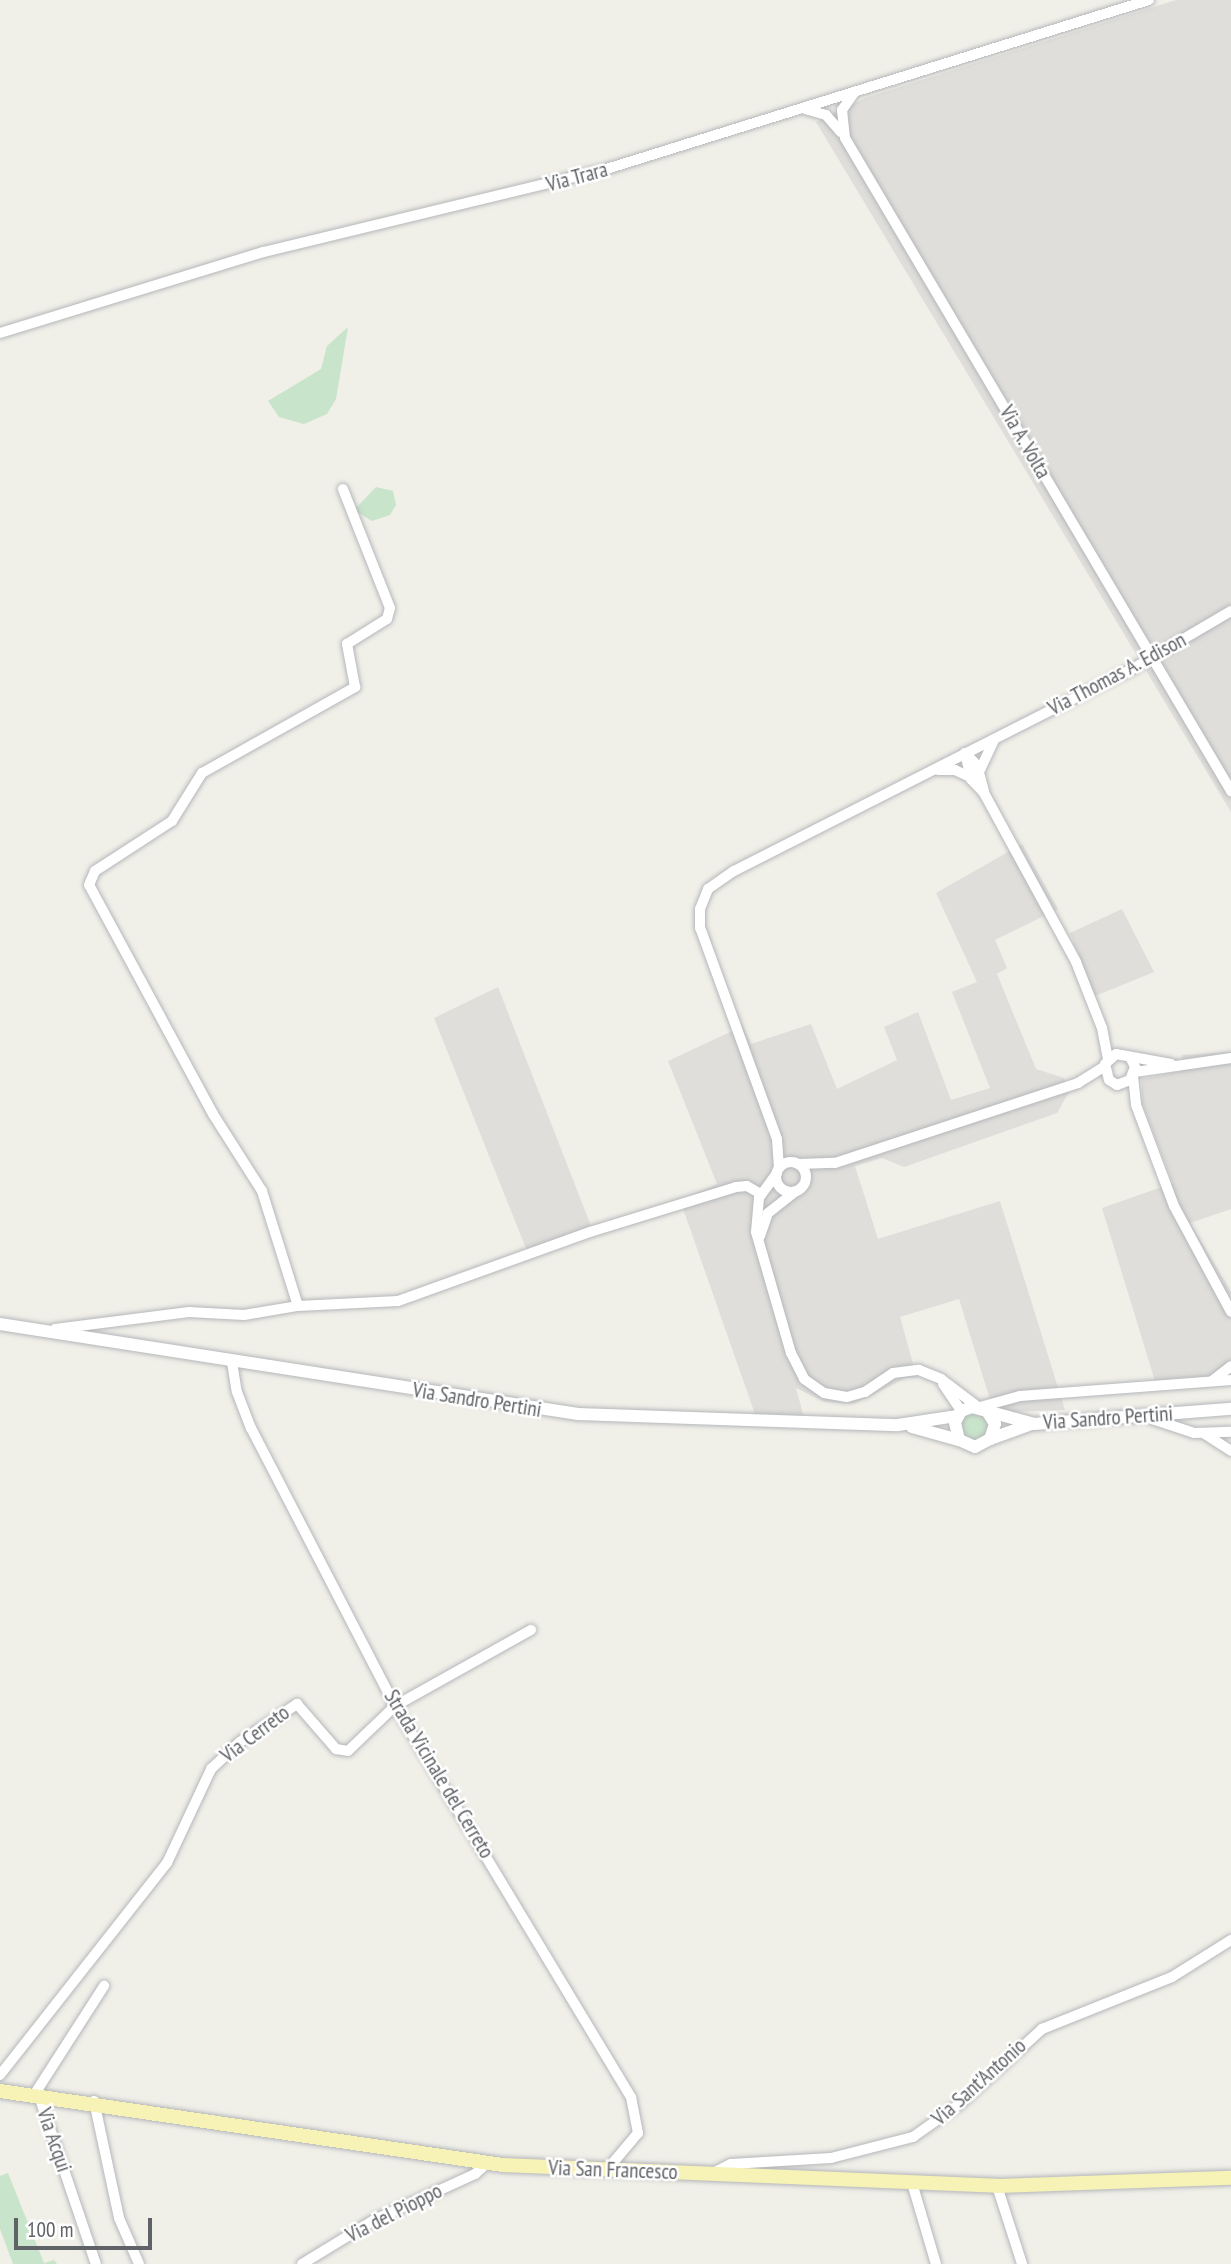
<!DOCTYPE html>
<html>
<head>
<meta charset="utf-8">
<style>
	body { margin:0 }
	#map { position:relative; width:1231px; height:2264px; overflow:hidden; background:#f0efe8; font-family:"PT Sans Narrow",sans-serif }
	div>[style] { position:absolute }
	.industrial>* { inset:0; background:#dfdeda }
	.green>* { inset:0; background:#c8e4ca }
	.round { border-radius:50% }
	.roads { filter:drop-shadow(0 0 2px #b5b7bb) drop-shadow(0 0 2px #b5b7bb) }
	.street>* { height:10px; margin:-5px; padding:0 5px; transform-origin:5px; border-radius:5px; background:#fff }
	.street>.ring { margin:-5px; padding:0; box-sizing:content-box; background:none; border:10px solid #fff; border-radius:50% }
	.secondary>* { height:12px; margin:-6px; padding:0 6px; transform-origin:6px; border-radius:6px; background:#fff }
	.primary>* { height:14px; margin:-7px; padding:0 7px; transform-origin:7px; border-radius:7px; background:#f7f2b6 }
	span { translate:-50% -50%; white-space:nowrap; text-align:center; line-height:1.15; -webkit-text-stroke:5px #fff; paint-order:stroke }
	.street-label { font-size:21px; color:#5f6266 }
	.scale { position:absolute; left:14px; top:2218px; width:138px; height:32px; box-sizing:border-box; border:4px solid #5f6266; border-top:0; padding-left:9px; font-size:21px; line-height:24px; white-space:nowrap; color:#5f6266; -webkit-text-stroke:5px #fff; paint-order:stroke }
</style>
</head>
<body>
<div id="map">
	<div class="industrial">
		<i style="clip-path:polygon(1176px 0,1231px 0,1231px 812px,816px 122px,865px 98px)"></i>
		<i style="clip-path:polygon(1022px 844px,1058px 909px,995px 940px,1007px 968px,997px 974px,1036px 1069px,1064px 1078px,1069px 1092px,1057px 1113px,904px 1167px,882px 1158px,855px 1166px,878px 1239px,1000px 1201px,1065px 1410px,1011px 1412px,992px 1406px,959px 1299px,900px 1317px,917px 1378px,906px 1378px,854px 1404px,825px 1402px,796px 1388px,804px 1417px,756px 1417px,680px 1200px,717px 1184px,668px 1061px,743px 1026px,751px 1044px,811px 1024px,837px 1089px,897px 1060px,884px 1027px,918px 1012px,951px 1100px,990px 1088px,952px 992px,977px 982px,936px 893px)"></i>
		<i style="clip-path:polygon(1122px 909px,1154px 972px,1095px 996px,1070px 933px)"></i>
		<i style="clip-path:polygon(498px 987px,591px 1226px,527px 1251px,434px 1018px)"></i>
		<i style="clip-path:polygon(1231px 1052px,1231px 1209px,1190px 1223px,1231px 1291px,1231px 1366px,1209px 1377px,1155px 1381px,1102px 1208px,1173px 1183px,1142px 1102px,1142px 1079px,1183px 1071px,1182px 1055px)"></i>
	</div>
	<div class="green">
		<i style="clip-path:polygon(348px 327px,336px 399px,327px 414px,304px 424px,279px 417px,268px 401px,321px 369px,327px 346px)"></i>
		<i style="clip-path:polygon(376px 487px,393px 491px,396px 505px,390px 515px,372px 521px,354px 510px)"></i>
		<i class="round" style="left:960px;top:1412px;width:28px;height:28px"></i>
		<i style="clip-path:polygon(8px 2173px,44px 2263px,54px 2260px,57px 2264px,13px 2264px,0 2229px,0 2176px)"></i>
	</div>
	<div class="roads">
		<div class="street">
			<i style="left:854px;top:93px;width:21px;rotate:125deg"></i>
			<i style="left:842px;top:110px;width:28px;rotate:84deg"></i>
			<i style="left:845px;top:138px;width:759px;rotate:59.41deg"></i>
			<i style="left:805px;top:109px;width:22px;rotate:16deg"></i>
			<i style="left:826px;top:115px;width:23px;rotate:49deg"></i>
			<i style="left:0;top:333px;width:276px;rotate:-17.1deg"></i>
			<i style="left:264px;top:252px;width:346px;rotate:-13.6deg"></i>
			<i style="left:600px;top:171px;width:575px;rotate:-17.3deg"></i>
			<i style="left:965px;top:753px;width:27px;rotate:77deg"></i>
			<i style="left:971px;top:779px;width:19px;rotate:47deg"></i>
			<i style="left:984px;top:793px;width:192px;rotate:61.4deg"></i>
			<i style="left:1076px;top:962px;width:71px;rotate:68.5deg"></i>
			<i style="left:1102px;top:1028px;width:31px;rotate:79deg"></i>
			<i style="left:965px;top:753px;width:17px;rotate:45deg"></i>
			<i style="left:977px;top:765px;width:28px;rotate:75deg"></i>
			<i style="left:938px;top:770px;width:17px"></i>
			<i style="left:955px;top:770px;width:17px;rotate:25deg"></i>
			<i style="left:980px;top:770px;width:33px;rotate:-65deg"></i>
			<i style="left:1131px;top:1059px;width:9px;rotate:63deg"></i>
			<i style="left:1135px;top:1067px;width:14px;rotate:111deg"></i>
			<i style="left:1130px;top:1080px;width:14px;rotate:159deg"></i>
			<i style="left:1117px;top:1085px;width:9px;rotate:-148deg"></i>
			<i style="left:1109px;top:1080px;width:16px;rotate:-104deg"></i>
			<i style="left:1105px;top:1064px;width:15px;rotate:-42deg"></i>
			<i style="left:1116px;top:1054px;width:56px;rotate:10.3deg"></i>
			<i style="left:1135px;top:1072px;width:97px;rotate:-8.3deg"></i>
			<i style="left:1133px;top:1076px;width:29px;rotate:84deg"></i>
			<i style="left:1136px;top:1105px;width:108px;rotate:69.4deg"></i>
			<i style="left:1174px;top:1206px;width:120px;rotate:61.7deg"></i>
			<i class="ring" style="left:776px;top:1162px;width:20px;height:20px"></i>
			<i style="left:798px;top:1164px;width:37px;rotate:-2deg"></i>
			<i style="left:835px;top:1163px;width:256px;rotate:-18.2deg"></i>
			<i style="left:1078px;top:1083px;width:31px;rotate:-32deg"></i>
			<i style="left:779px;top:1168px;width:29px;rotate:-94deg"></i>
			<i style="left:777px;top:1139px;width:225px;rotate:-110deg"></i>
			<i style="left:700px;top:928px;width:19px;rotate:-90deg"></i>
			<i style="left:700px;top:909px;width:22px;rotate:-68deg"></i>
			<i style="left:708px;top:889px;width:32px;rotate:-35deg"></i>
			<i style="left:734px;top:871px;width:443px;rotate:-26.9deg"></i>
			<i style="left:1129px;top:671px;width:118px;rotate:-30.5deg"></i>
			<i style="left:777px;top:1173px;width:31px;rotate:126deg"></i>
			<i style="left:759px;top:1198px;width:34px;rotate:95deg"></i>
			<i style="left:756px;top:1232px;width:126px;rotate:73.9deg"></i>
			<i style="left:791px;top:1353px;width:29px;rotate:63deg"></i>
			<i style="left:804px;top:1379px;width:24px;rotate:35deg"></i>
			<i style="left:824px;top:1393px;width:23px;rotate:10deg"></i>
			<i style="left:847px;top:1397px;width:19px;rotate:-16deg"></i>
			<i style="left:865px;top:1392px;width:34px;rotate:-34deg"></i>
			<i style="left:893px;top:1373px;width:26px;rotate:-7deg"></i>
			<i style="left:919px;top:1370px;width:24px;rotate:22deg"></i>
			<i style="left:941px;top:1379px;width:46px;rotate:37.1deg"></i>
			<i style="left:760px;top:1236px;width:24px;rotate:-71deg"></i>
			<i style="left:768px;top:1213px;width:33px;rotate:-38deg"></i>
			<i style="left:298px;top:1306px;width:121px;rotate:-107.4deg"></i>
			<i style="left:262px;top:1191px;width:91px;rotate:-122.5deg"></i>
			<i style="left:213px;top:1114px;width:260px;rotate:-118.4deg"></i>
			<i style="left:89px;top:885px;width:15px;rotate:-67deg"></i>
			<i style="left:95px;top:871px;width:92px;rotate:-33deg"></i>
			<i style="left:172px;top:821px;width:57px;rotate:-58deg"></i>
			<i style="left:202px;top:773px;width:176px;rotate:-29.3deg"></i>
			<i style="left:355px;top:687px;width:44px;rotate:-100.5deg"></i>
			<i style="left:347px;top:644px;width:47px;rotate:-32deg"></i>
			<i style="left:387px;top:619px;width:11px;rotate:-75deg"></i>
			<i style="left:390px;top:608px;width:128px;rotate:-111.6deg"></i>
			<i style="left:55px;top:1329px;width:135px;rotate:-7.2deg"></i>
			<i style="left:189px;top:1312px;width:55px;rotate:3.1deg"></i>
			<i style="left:244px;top:1315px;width:55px;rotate:-9.5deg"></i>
			<i style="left:298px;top:1306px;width:100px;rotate:-2.9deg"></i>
			<i style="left:398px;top:1301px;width:204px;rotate:-19.8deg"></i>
			<i style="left:590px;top:1232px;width:153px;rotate:-17.1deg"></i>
			<i style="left:736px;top:1187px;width:11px;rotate:-5deg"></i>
			<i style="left:747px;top:1186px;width:16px;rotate:30deg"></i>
			<i style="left:232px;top:1362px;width:30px;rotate:81deg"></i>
			<i style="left:237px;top:1392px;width:39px;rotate:69deg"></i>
			<i style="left:251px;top:1428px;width:313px;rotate:62.6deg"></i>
			<i style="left:395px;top:1706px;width:457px;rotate:58.9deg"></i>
			<i style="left:631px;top:2097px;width:37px;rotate:79deg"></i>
			<i style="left:638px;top:2133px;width:50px;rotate:130.1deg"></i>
			<i style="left:1212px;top:1381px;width:24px;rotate:-38deg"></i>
			<i style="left:943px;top:1384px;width:32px;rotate:56deg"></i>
			<i style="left:980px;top:1407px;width:41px;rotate:-15.4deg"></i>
			<i style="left:1020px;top:1396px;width:212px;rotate:-4.3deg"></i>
			<i style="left:1149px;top:1418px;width:47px;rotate:18.4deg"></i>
			<i style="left:1194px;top:1433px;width:37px;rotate:-2deg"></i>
			<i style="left:1205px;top:1434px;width:31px;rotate:33deg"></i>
			<i style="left:0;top:2075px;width:270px;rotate:-51.8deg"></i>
			<i style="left:167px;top:1863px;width:104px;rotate:-64.9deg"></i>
			<i style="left:211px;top:1769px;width:40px;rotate:-43deg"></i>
			<i style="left:240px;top:1742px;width:69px;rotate:-33.7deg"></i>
			<i style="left:297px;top:1704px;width:60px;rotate:49.1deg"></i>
			<i style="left:336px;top:1749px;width:12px;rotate:9deg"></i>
			<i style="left:348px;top:1751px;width:65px;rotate:-43.8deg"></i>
			<i style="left:395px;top:1706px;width:156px;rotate:-29.2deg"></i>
			<i style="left:34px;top:2095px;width:130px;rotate:-57.3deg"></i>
			<i style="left:39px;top:2096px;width:177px;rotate:71.3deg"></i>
			<i style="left:94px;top:2101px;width:120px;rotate:77.9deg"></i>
			<i style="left:119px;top:2218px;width:50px;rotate:66.5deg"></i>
			<i style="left:713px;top:2173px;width:20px;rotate:-27deg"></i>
			<i style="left:731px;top:2164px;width:100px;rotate:-3.4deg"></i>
			<i style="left:831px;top:2158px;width:85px;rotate:-14.4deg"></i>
			<i style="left:913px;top:2137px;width:59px;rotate:-35.3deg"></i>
			<i style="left:961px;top:2103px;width:110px;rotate:-42.4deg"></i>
			<i style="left:1042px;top:2029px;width:140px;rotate:-21.8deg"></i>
			<i style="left:1172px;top:1977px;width:70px;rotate:-32.1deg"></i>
			<i style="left:912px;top:2183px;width:84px;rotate:73.5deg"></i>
			<i style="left:997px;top:2186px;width:82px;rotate:72.2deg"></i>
			<i style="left:302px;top:2264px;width:84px;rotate:-31.4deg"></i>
			<i style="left:374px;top:2220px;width:111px;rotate:-24.5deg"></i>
			<i style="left:475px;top:2174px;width:15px;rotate:-42deg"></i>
		</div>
		<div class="secondary">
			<i style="left:0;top:1324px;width:585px;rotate:8.85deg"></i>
			<i style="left:578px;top:1414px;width:320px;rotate:2deg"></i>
			<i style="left:898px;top:1425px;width:60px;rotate:-8.7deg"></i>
			<i style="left:987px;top:1411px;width:15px;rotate:58deg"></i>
			<i style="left:995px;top:1424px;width:16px;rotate:108deg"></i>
			<i style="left:990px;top:1439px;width:17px;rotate:152deg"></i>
			<i style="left:975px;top:1447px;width:17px;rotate:-156deg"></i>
			<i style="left:959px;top:1440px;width:18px;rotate:-103deg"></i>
			<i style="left:955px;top:1422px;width:13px;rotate:-61deg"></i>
			<i style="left:961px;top:1411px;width:12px;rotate:-20deg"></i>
			<i style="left:972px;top:1407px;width:64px;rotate:15.3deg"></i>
			<i style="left:1034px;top:1424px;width:198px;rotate:-4.4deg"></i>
			<i style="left:912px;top:1427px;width:49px;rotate:15.5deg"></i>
			<i style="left:990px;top:1439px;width:41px;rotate:-19.7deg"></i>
		</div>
		<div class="primary">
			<i style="left:0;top:2091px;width:508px;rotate:8.37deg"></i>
			<i style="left:503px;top:2165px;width:494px;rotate:2.4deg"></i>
			<i style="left:997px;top:2186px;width:234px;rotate:-2deg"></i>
		</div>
	</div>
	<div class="street-label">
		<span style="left:577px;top:177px;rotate:-15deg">Via Trara</span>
		<span style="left:1025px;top:442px;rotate:60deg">Via A. Volta</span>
		<span style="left:1117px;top:674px;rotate:-28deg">Via Thomas A. Edison</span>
		<span style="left:477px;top:1400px;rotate:9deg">Via Sandro Pertini</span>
		<span style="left:1108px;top:1418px;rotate:-4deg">Via Sandro Pertini</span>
		<span style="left:255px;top:1734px;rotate:-37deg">Via Cerreto</span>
		<span style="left:439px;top:1774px;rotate:59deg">Strada Vicinale del Cerreto</span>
		<span style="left:979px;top:2082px;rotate:-42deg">Via Sant'Antonio</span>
		<span style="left:54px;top:2140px;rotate:71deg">Via Acqui</span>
		<span style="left:613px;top:2170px;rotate:2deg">Via San Francesco</span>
		<span style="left:394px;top:2213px;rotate:-27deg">Via del Pioppo</span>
	</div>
	<div class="scale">100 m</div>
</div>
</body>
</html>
